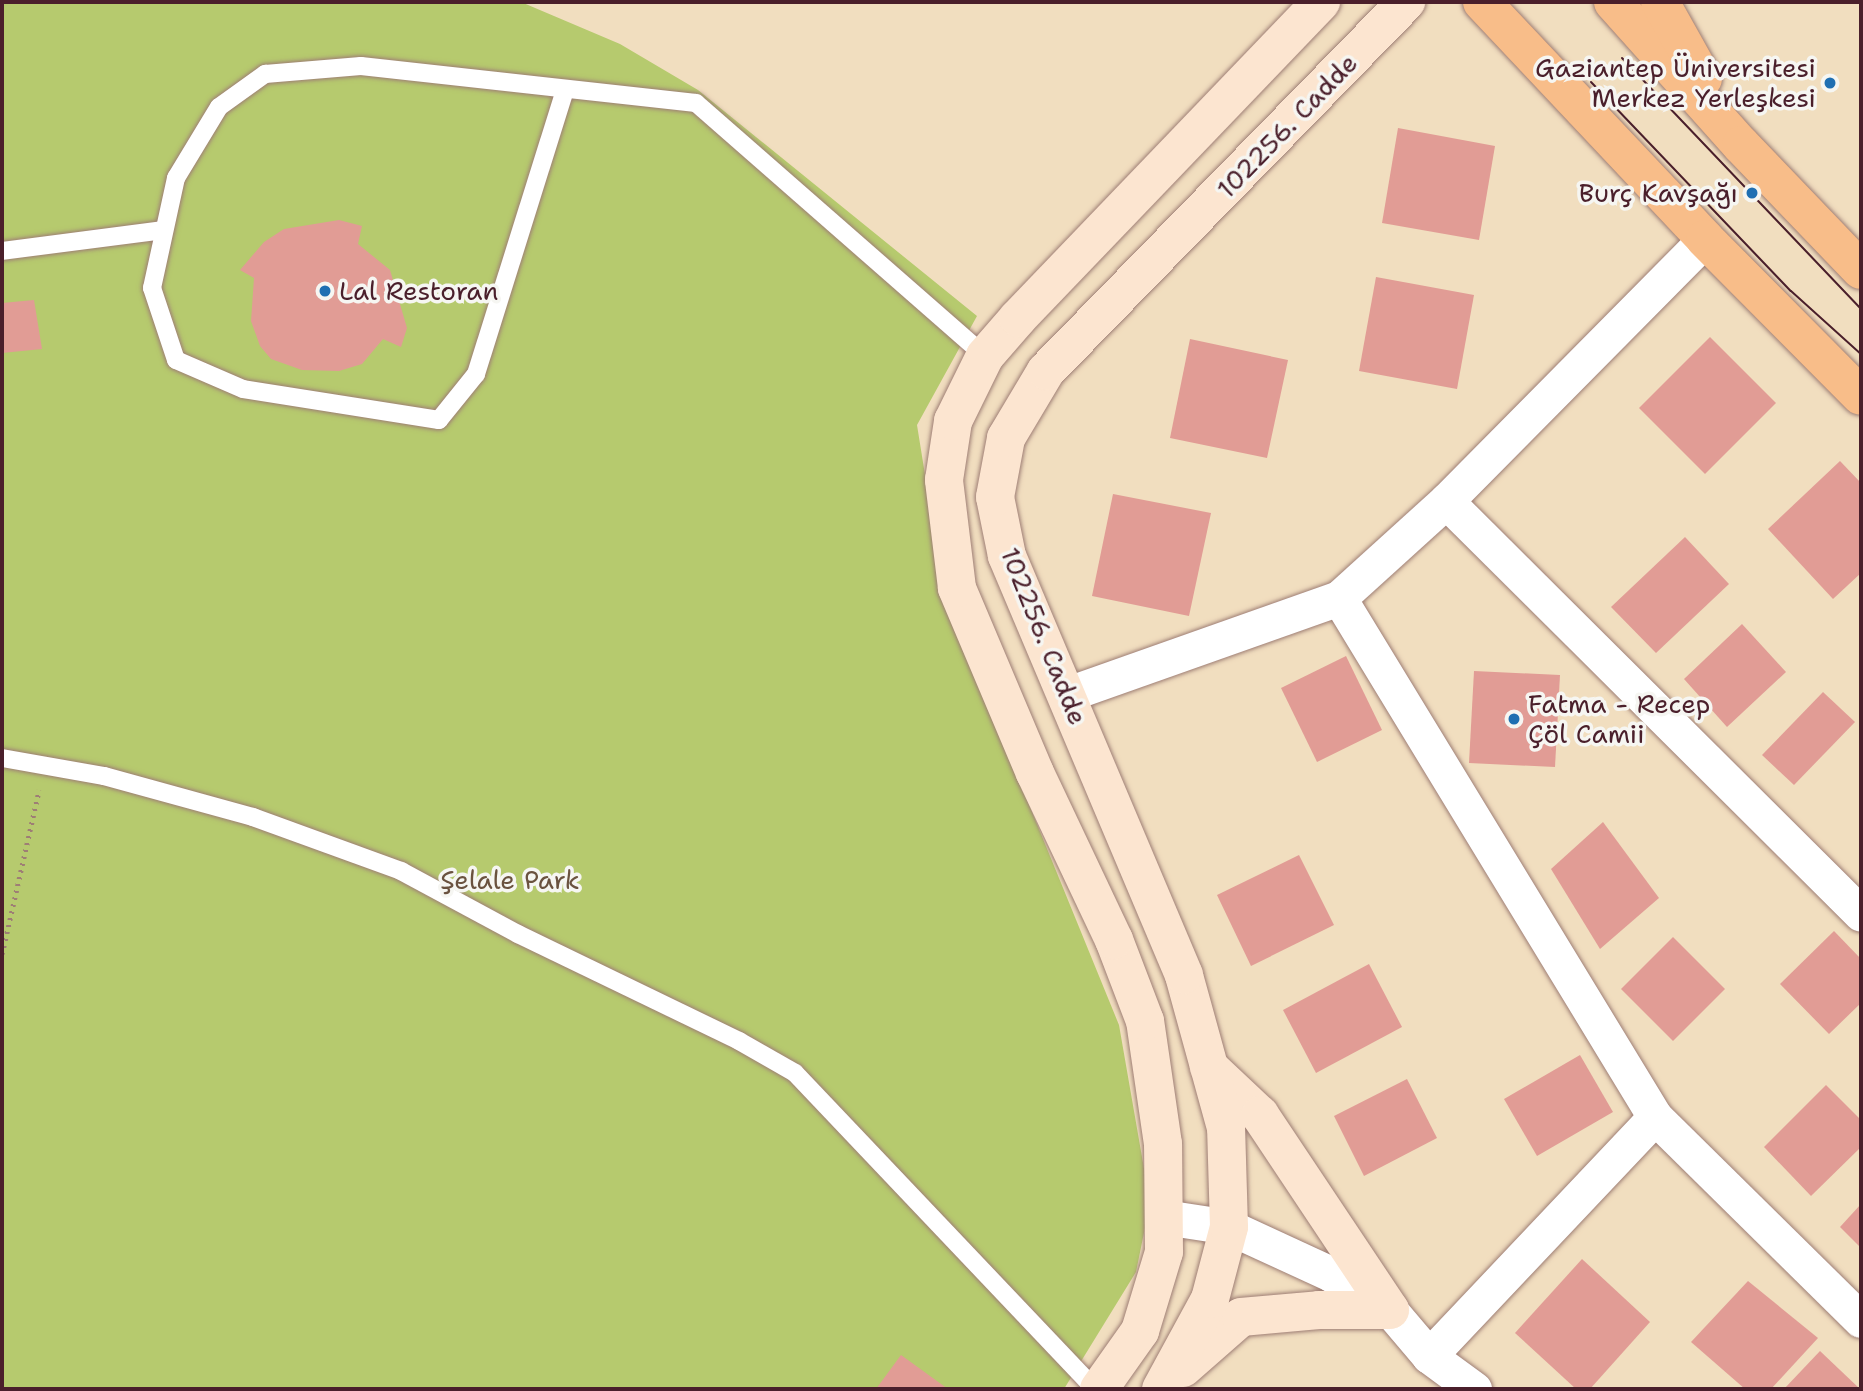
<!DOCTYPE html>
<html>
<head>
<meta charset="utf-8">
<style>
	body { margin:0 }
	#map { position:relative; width:1863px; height:1391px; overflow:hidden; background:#f1debf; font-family:"Shantell Sans",sans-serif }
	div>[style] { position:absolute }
	.green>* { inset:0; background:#b6ca6e }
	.building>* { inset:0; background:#e19c95 }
	.path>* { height:4.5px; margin-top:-2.25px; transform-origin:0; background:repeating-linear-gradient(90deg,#9e7e75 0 2px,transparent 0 7px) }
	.roads { filter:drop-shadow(0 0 2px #9e7e75) drop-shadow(0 0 2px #9e7e75) }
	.lane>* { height:18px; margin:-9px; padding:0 9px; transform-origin:9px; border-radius:9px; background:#fff }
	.street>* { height:35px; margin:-17.5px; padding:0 17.5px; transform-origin:17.5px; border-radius:17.5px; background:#fff }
	.secondary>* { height:38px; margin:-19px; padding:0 19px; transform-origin:19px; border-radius:19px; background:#fce5d0 }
	.primary>* { height:38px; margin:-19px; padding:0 19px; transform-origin:19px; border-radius:19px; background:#f8bd89 }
	.tram>* { height:2px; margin:-1px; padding:0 1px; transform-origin:1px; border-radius:1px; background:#4a1f2b }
	.dots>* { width:19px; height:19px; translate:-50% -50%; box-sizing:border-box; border:4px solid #f6f6f2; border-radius:50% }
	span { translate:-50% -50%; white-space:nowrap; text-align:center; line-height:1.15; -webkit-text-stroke:7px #f6f6f2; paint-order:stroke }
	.poi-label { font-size:26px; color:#4a1f2b }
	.right { translate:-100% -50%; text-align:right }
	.left { translate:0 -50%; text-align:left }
	.street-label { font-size:26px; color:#4a1f2b }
	.park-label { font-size:26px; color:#6a523f }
	.frame { position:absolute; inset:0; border:4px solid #4a1f2b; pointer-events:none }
</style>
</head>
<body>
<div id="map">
	<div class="green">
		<i style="clip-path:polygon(2px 2px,521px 2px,620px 44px,698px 90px,977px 316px,917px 425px,945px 599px,1119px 1025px,1150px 1203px,1136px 1272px,1064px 1389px,2px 1389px)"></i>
	</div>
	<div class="building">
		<i style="clip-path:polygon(1398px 128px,1495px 146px,1479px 240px,1382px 223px)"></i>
		<i style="clip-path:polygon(339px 220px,362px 226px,358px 244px,390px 270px,407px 328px,401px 347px,383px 339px,362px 364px,339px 371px,302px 370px,271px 359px,260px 346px,251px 321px,254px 278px,240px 270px,264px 242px,284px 229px)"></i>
		<i style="clip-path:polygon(1376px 277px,1474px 295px,1457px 389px,1359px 371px)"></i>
		<i style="clip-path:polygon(34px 300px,42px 349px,2px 353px,2px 303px)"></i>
		<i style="clip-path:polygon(1710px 337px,1776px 403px,1705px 474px,1639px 408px)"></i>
		<i style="clip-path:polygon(1190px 339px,1288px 360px,1267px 458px,1170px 438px)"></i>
		<i style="clip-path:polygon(1840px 461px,1861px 483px,1861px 573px,1833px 599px,1768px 529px)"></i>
		<i style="clip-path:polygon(1113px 494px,1211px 513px,1189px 616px,1092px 596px)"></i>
		<i style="clip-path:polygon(1685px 537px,1729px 584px,1656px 653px,1611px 607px)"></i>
		<i style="clip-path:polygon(1742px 624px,1786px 672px,1727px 727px,1684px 679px)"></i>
		<i style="clip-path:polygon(1346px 656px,1382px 730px,1317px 762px,1281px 688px)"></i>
		<i style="clip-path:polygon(1474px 671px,1560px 675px,1555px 767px,1469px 763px)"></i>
		<i style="clip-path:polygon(1823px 692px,1855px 722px,1794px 785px,1762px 755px)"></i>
		<i style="clip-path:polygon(1603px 822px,1659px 898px,1600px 949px,1551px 869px)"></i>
		<i style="clip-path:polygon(1299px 855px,1334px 925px,1251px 966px,1217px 895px)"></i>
		<i style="clip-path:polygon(1834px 931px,1861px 959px,1861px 1003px,1829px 1034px,1780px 984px)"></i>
		<i style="clip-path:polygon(1673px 937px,1725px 989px,1673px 1041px,1621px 989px)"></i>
		<i style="clip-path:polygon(1369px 964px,1402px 1027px,1316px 1073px,1283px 1010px)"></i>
		<i style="clip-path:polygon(1580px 1055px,1613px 1112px,1537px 1156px,1504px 1099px)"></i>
		<i style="clip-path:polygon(1407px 1079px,1437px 1138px,1364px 1176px,1334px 1116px)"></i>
		<i style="clip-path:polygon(1826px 1085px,1861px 1120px,1861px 1147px,1811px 1196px,1764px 1147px)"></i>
		<i style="clip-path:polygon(1861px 1204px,1861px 1248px,1840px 1227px)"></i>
		<i style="clip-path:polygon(1582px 1259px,1650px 1322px,1590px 1389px,1576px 1389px,1515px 1333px)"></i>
		<i style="clip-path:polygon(1748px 1281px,1818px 1338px,1771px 1389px,1745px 1389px,1691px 1342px)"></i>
		<i style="clip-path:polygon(1820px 1351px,1860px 1389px,1784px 1389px)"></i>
		<i style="clip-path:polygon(901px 1355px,948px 1389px,876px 1389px)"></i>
	</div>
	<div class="path">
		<i style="left:2px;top:954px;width:168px;rotate:-77.3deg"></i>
	</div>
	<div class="roads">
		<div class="lane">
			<i style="left:565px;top:90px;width:298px;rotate:107.4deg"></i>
			<i style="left:476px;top:374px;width:59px;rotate:128.8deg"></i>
			<i style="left:439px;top:420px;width:198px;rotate:-171deg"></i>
			<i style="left:243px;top:389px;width:73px;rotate:-156.6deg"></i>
			<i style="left:176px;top:360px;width:76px;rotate:-108.4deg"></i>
			<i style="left:152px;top:288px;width:113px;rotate:-77.7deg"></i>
			<i style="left:176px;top:178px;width:83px;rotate:-58.8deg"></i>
			<i style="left:219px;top:107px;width:57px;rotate:-35.7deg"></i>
			<i style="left:265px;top:74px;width:96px;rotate:-4.8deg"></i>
			<i style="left:361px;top:66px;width:337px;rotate:6.3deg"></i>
			<i style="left:696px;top:103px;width:384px;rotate:41.2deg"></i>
			<i style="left:2px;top:251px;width:162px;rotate:-7.4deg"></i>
			<i style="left:2px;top:758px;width:104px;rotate:10deg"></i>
			<i style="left:104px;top:776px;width:155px;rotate:15.4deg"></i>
			<i style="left:253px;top:817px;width:158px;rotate:20deg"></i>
			<i style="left:401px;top:871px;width:133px;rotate:28.3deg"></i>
			<i style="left:518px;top:934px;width:246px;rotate:25.8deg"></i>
			<i style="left:739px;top:1041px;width:64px;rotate:29.7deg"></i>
			<i style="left:795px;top:1073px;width:436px;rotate:46.5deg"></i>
		</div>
		<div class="street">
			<i style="left:1446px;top:501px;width:585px;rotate:44.86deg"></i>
			<i style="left:1339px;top:598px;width:608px;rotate:58.66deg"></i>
			<i style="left:1655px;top:1117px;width:289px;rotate:44.6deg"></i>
			<i style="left:1068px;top:694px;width:288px;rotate:-19.5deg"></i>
			<i style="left:1339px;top:598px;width:144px;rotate:-42.2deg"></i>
			<i style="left:1446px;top:501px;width:368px;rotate:-45.3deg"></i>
			<i style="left:1164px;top:1217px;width:66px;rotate:8.7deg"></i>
			<i style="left:1229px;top:1227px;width:112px;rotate:24.7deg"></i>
			<i style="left:1331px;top:1274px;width:69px;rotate:31.4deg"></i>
			<i style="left:1390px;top:1310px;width:60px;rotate:49.7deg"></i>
			<i style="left:1429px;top:1356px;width:56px;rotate:36.3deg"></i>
			<i style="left:1429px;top:1356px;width:329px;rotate:-46.6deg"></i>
		</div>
		<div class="secondary">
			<i style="left:1209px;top:1067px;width:70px;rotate:43.3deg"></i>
			<i style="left:1260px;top:1115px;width:234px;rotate:56.3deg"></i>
			<i style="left:1183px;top:1368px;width:77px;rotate:-41.3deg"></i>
			<i style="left:1241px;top:1317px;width:78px;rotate:-5.1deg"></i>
			<i style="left:1319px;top:1310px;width:71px"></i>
			<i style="left:1099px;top:1389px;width:71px;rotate:-54.7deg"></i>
			<i style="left:1140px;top:1331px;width:83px;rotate:-73.1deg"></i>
			<i style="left:1164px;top:1252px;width:108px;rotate:-90.5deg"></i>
			<i style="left:1163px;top:1144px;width:124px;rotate:-98.3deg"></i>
			<i style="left:1145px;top:1021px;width:87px;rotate:-110.9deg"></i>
			<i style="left:1114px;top:940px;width:185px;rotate:-115.3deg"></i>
			<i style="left:1035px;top:773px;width:201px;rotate:-112.9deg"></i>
			<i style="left:957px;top:588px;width:109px;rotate:-96.9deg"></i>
			<i style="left:944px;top:480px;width:60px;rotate:-81.3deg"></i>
			<i style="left:953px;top:421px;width:72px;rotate:-63.8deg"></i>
			<i style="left:985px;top:356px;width:50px;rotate:-49deg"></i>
			<i style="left:1018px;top:318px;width:438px;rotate:-46.2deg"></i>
			<i style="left:1161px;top:1389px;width:102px;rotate:-61.4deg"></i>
			<i style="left:1210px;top:1299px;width:74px;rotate:-75.2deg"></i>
			<i style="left:1229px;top:1227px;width:99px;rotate:-91.7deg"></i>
			<i style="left:1226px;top:1128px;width:159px;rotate:-105.4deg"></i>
			<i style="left:1184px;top:975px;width:455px;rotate:-112.9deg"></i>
			<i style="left:1007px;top:556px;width:60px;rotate:-101.5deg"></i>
			<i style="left:995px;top:497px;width:60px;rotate:-79.4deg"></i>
			<i style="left:1006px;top:438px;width:78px;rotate:-59.2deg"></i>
			<i style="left:1046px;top:371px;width:516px;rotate:-45.71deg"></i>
		</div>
		<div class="primary">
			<i style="left:1482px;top:2px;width:325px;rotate:46.7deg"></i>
			<i style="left:1705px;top:239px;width:221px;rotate:45.2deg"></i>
			<i style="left:1613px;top:2px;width:192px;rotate:48.2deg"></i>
			<i style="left:1741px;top:145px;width:173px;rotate:46.2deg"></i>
			<i style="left:1660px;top:2px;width:88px;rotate:60.8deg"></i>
		</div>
	</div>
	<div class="tram">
		<i style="left:1622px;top:58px;width:347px;rotate:46.4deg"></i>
		<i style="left:1591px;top:82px;width:289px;rotate:46.3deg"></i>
		<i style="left:1791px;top:291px;width:94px;rotate:42deg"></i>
	</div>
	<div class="dots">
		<i style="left:1830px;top:83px;background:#1f6fb2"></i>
		<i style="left:1752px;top:193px;background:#1f6fb2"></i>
		<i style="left:325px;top:291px;background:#1f6fb2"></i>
		<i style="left:1514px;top:719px;background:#1f6fb2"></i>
	</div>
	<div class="poi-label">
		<span class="right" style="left:1816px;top:83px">Gaziantep Üniversitesi<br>Merkez Yerleşkesi</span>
		<span class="right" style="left:1738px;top:193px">Burç Kavşağı</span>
		<span class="left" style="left:339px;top:291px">Lal Restoran</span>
		<span class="left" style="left:1528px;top:719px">Fatma - Recep<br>Çöl Camii</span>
	</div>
	<div class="street-label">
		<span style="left:1287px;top:126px;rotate:-46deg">102256. Cadde</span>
		<span style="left:1044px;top:636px;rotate:68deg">102256. Cadde</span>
	</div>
	<div class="park-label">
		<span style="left:510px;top:880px">Şelale Park</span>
	</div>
	<div class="frame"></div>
</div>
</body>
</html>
